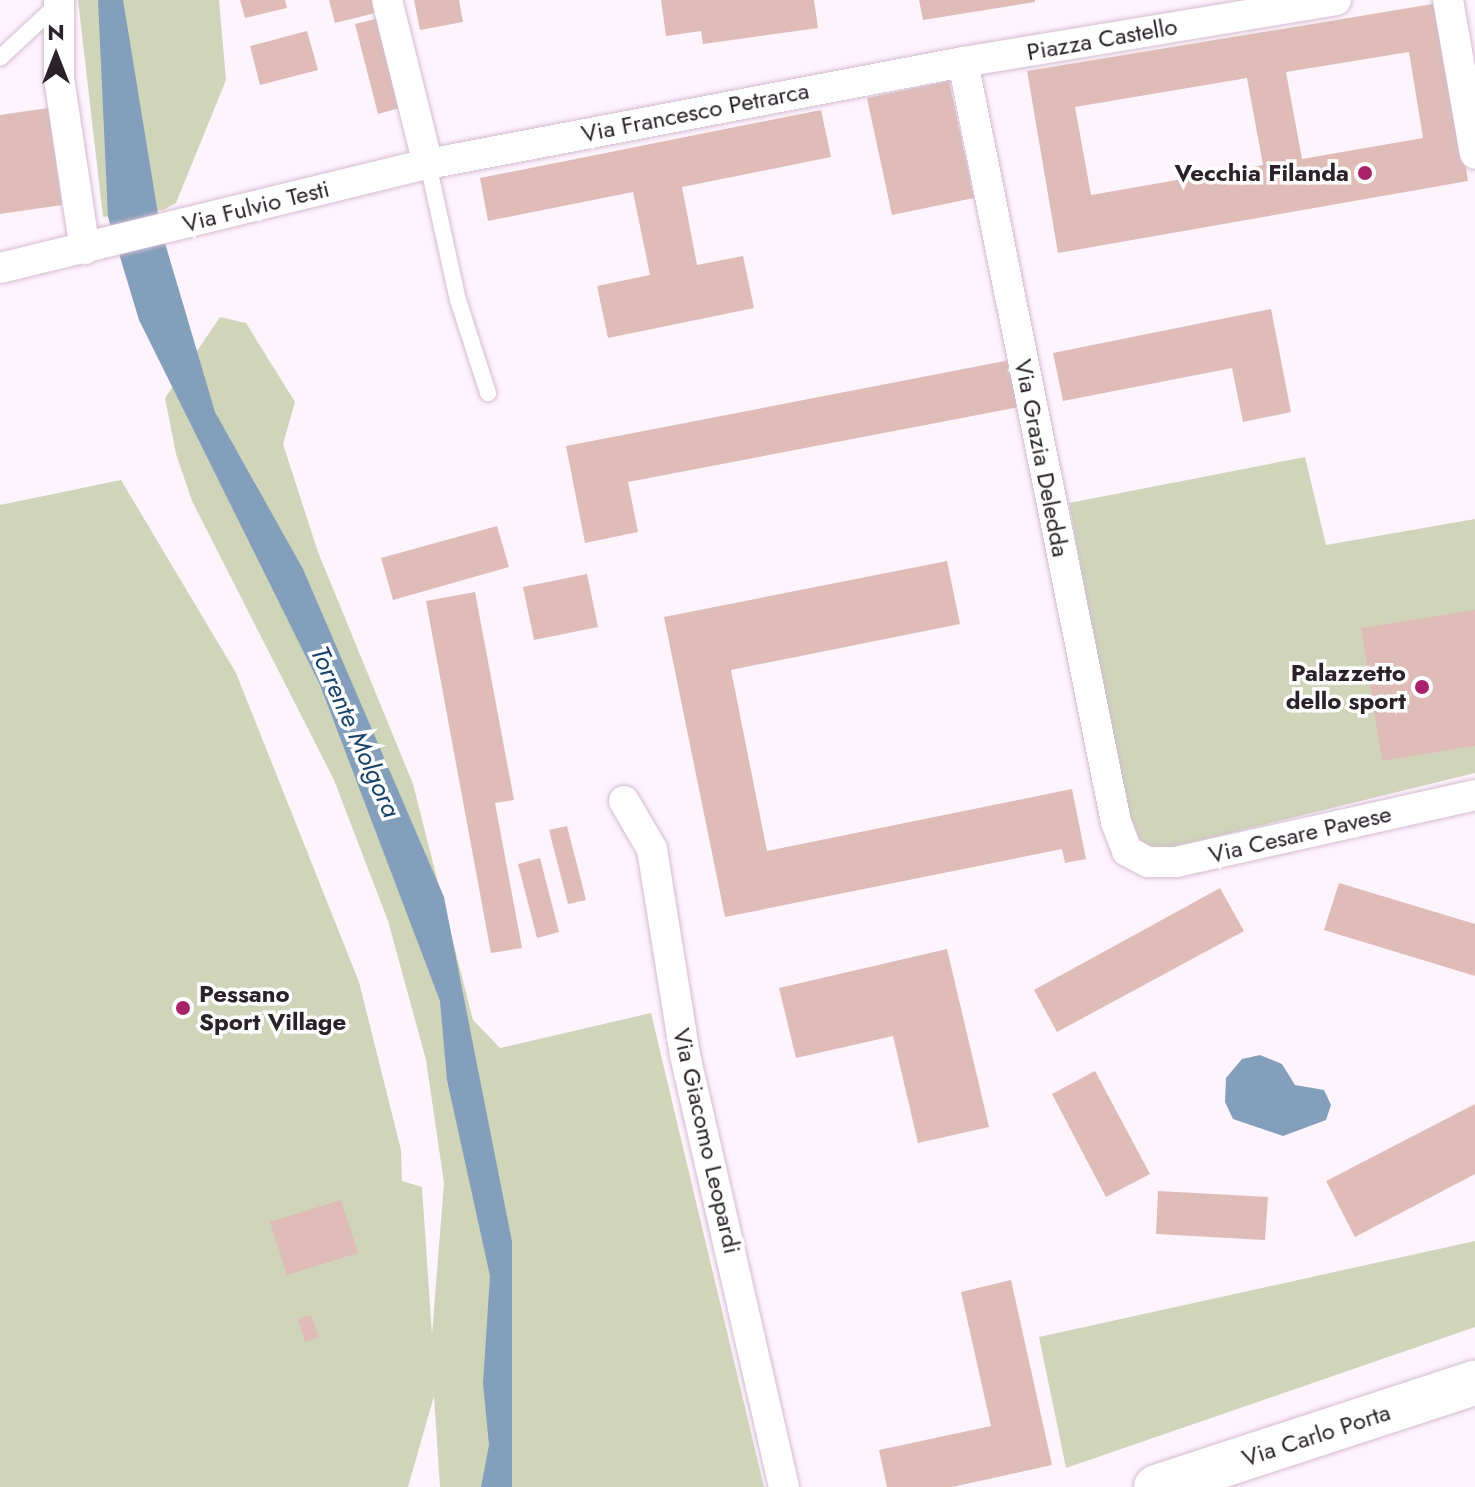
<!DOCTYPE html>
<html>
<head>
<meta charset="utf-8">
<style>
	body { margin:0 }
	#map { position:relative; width:1475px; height:1487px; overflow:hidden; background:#fef4fd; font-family:Jost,sans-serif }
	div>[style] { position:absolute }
	.green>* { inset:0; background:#d0d5ba }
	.water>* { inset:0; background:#839fbb }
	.building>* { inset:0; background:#dfbcb7 }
	.roads { filter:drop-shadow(0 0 2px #d3bbd1) drop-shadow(0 0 2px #d3bbd1) }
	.lane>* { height:16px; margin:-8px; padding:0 8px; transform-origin:8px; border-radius:8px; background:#fff }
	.street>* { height:30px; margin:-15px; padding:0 15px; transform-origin:15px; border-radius:15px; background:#fff }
	.secondary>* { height:44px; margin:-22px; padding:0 22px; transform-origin:22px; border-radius:22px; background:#fff }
	.dots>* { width:22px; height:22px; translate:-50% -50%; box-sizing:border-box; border:4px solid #fff; border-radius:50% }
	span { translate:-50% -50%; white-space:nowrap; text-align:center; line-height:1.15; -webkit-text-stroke:7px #fff; paint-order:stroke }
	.street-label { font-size:24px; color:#2a2129 }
	.poi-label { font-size:24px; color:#2a2129; font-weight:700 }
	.right { translate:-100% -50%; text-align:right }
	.left { translate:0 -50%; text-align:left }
	.water-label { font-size:26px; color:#17436a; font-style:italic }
	.north { position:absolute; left:16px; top:16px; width:80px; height:80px; -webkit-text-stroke:6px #fff; paint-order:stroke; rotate:0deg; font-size:22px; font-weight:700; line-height:32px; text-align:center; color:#2a2129 }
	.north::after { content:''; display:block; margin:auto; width:28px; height:36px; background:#2a2129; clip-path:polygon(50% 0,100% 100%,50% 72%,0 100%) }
</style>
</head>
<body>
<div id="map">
	<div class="green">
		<i style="clip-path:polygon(78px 0,219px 0,226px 80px,176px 203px,163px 210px,103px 217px)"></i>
		<i style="clip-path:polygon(220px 317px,246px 323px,295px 402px,283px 444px,318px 552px,413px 784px,473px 1020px,500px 1048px,651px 1013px,764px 1487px,440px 1487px,434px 1396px,408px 1487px,0 1487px,0 505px,121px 480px,236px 673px,359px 982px,401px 1150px,402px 1181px,422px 1187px,432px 1334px,444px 1183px,426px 1060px,388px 921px,334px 780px,192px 501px,176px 454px,165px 398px)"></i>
		<i style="clip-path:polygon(1305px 457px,1326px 545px,1475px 519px,1475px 773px,1165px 849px,1146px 845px,1128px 825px,1069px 503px)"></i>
		<i style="clip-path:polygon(1475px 1241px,1475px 1327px,1066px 1468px,1039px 1337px)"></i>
	</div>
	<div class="water">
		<i style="clip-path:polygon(98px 0,123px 0,160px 226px,215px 412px,303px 569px,444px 897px,512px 1242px,512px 1487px,481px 1487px,489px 1445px,483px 1383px,490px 1276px,447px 1080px,440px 1001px,320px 685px,139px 320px,108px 217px)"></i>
		<i style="clip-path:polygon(1260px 1055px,1282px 1064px,1295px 1085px,1324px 1090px,1331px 1105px,1326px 1120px,1283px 1136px,1233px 1119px,1225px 1102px,1226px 1078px,1242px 1059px)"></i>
	</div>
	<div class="building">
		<i style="clip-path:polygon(240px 0,285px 0,287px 8px,245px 18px)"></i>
		<i style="clip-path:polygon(329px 0,376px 0,379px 12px,335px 23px)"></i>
		<i style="clip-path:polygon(414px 0,459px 0,463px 22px,420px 30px)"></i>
		<i style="clip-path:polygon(661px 0,814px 0,818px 28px,703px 44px,701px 31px,666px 36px)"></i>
		<i style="clip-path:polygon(919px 0,1035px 0,1035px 2px,923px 20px)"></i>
		<i style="clip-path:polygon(evenodd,1439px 3px,1468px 181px,1058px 253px,1027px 71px,1439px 3px,1409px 52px,1423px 138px,1302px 159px,1286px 72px,1409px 52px,1439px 3px,1247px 78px,1263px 165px,1091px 195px,1075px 107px,1247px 78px)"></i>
		<i style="clip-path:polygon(387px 16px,411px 105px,378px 114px,355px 24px)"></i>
		<i style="clip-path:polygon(307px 31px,318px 70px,260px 85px,250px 46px)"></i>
		<i style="clip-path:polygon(949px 81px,974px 198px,892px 215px,867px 98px)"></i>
		<i style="clip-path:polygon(48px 108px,62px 205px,0 214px,0 115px)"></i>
		<i style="clip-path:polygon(821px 110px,831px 157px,682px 187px,697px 265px,743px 256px,754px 308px,608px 338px,597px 286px,650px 275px,633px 192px,488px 221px,480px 178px)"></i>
		<i style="clip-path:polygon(1271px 309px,1291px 412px,1243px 422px,1232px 368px,1063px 401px,1053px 353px)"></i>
		<i style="clip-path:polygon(1010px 360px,1019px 407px,628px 482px,638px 532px,585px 543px,566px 446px)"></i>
		<i style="clip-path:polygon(497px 526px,509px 567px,393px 600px,381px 558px)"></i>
		<i style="clip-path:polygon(947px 561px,960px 624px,731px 670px,767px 851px,1072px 789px,1086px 859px,1065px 863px,1062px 849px,725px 917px,664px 617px)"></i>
		<i style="clip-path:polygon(587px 574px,598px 627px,534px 640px,523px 587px)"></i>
		<i style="clip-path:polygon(475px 592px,514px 800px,495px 803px,522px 948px,491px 953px,426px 601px)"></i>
		<i style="clip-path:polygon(1475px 610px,1475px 746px,1382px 761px,1361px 628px)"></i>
		<i style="clip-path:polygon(567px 826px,586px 900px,568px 904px,549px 830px)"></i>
		<i style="clip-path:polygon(540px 858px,559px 932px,537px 938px,518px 864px)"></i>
		<i style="clip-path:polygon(1339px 883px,1475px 924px,1475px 976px,1324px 930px)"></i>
		<i style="clip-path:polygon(1220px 888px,1244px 931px,1057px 1032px,1034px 990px)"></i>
		<i style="clip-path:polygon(947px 949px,989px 1127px,918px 1143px,893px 1036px,796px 1058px,779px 988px)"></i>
		<i style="clip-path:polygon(1095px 1071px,1150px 1174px,1106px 1197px,1052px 1094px)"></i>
		<i style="clip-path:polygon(1475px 1104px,1475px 1174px,1355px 1237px,1326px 1181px)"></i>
		<i style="clip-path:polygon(1158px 1191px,1268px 1197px,1265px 1240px,1156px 1234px)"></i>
		<i style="clip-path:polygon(341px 1200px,358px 1253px,287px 1275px,270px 1222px)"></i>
		<i style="clip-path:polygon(1011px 1280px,1052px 1465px,952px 1487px,887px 1487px,879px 1450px,991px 1426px,961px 1292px)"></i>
		<i style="clip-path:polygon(311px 1315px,319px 1337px,305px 1342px,298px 1319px)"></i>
	</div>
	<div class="roads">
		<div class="lane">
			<i style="left:0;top:58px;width:81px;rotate:-43deg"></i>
			<i style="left:428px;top:164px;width:139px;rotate:77.6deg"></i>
			<i style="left:458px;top:300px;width:98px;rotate:72.1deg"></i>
		</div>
		<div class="street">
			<i style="left:59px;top:0;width:78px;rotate:90deg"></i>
			<i style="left:59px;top:78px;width:173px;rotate:81.4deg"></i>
			<i style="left:387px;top:0;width:169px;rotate:76deg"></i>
			<i style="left:1448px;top:0;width:156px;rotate:80.1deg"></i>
			<i style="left:963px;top:62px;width:775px;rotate:78.62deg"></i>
			<i style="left:1116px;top:822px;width:31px;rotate:69deg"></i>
			<i style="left:1127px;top:851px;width:24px;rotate:28deg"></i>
			<i style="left:1148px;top:862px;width:28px"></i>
			<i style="left:1176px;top:862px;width:306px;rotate:-12.6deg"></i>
			<i style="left:0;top:268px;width:440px;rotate:-13.7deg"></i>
			<i style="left:428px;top:164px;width:545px;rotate:-10.79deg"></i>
			<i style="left:963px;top:62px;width:378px;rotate:-9.4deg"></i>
			<i style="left:624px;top:801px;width:56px;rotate:59.7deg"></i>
			<i style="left:652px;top:849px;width:209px;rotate:80.9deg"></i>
			<i style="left:685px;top:1055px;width:443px;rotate:77.1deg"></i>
		</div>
		<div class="secondary">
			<i style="left:1156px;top:1487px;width:336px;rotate:-18.1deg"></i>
		</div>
	</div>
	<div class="dots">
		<i style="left:1365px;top:173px;background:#a8226b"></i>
		<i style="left:1422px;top:687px;background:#a8226b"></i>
		<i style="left:183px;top:1008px;background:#a8226b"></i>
	</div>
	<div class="street-label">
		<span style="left:1102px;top:39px;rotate:-10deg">Piazza Castello</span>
		<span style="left:695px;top:112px;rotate:-11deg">Via Francesco Petrarca</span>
		<span style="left:256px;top:206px;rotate:-14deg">Via Fulvio Testi</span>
		<span style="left:1042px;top:458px;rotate:79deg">Via Grazia Deledda</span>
		<span style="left:1300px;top:834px;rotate:-13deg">Via Cesare Pavese</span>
		<span style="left:707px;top:1141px;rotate:77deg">Via Giacomo Leopardi</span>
		<span style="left:1316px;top:1435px;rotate:-18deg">Via Carlo Porta</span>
	</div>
	<div class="poi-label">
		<span class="right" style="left:1349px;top:173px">Vecchia Filanda</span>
		<span class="right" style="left:1406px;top:687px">Palazzetto<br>dello sport</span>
		<span class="left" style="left:199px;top:1008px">Pessano<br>Sport Village</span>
	</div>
	<div class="water-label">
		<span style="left:355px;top:732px;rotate:66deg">Torrente Molgora</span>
	</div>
	<div class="north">N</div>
</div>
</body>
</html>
